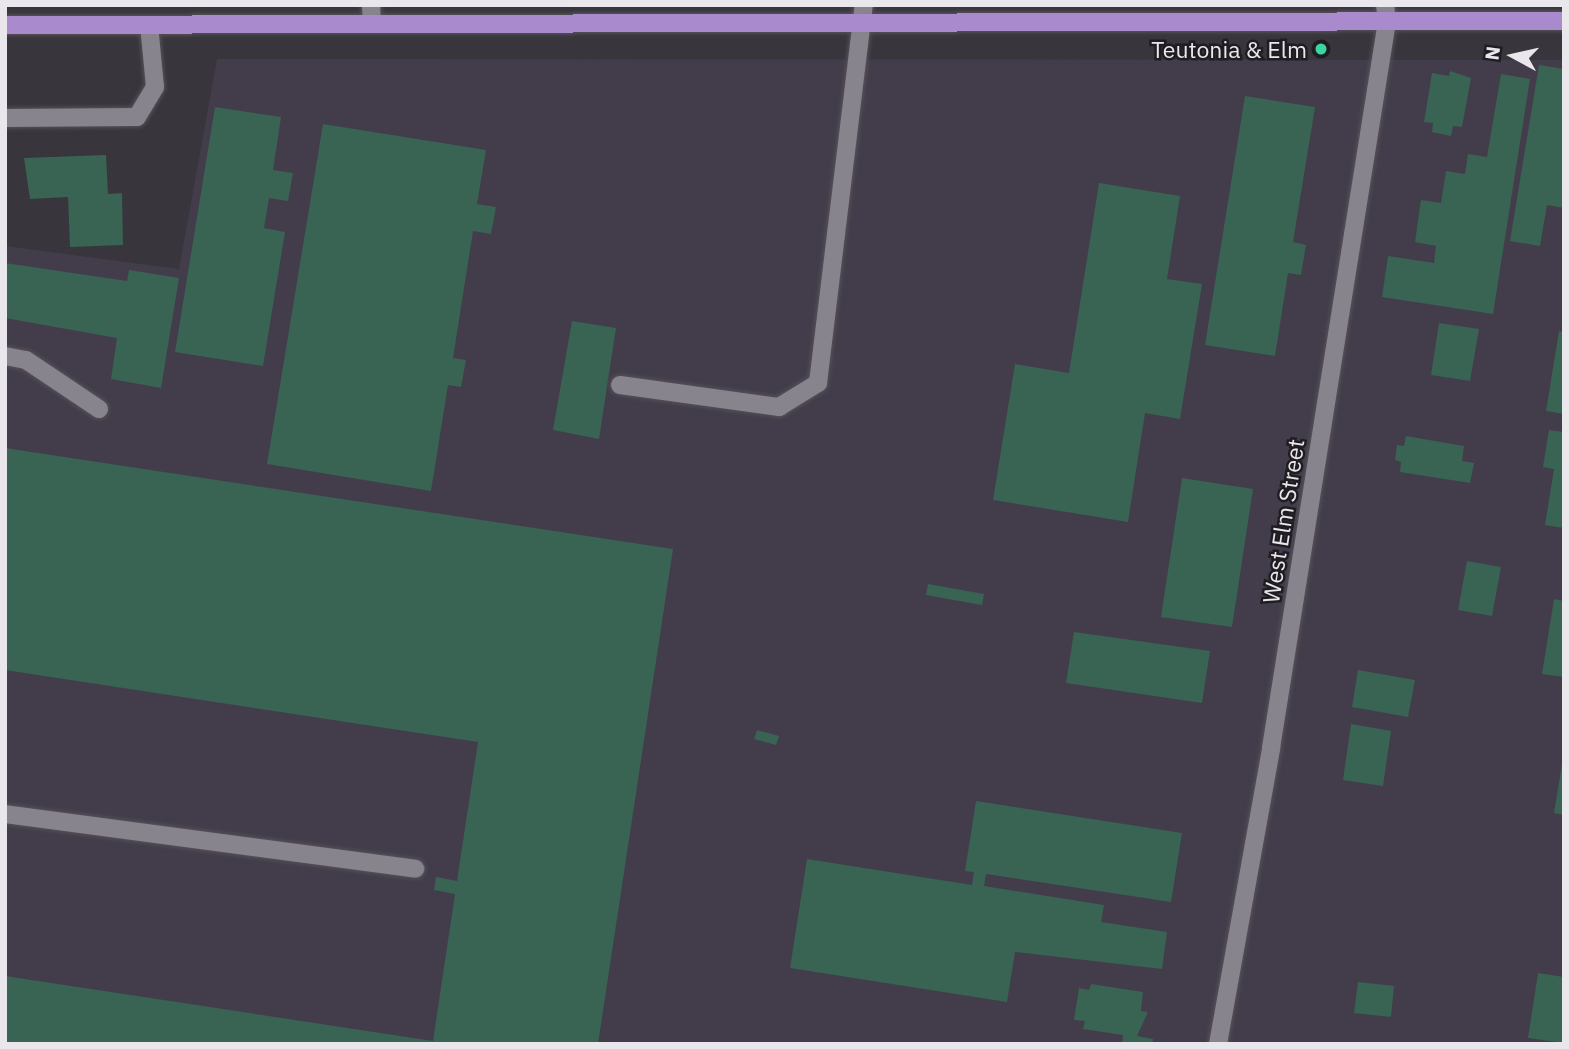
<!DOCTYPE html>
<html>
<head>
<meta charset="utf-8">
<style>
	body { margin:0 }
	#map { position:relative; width:1569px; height:1049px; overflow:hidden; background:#38353d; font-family:"IBM Plex Sans",sans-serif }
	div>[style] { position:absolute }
	.built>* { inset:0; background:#433d4b }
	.building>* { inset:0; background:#396352 }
	.roads { filter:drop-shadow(0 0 2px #545258) drop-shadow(0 0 2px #545258) }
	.minor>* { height:18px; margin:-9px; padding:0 9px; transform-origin:9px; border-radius:9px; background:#87848d }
	.major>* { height:18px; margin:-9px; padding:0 9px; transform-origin:9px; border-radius:9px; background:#a88acd }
	.dots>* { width:19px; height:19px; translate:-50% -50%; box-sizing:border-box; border:4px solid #1f1d21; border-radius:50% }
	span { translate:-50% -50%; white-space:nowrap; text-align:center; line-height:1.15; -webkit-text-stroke:5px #1f1d21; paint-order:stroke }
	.poi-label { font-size:23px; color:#e9e7ec }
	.right { translate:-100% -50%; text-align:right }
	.street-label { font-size:23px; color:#e9e7ec }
	.frame { position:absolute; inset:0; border:7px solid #e9e7ec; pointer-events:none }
	.north { position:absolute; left:1478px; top:21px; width:70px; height:70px; -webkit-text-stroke:5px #1f1d21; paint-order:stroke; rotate:278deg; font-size:19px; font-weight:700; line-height:28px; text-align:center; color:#e9e7ec }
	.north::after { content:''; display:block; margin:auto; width:24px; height:32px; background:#e9e7ec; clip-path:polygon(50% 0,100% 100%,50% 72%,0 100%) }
</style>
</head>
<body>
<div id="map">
	<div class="built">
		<i style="clip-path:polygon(217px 59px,1564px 60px,1564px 1044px,5px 1044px,5px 246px,179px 269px)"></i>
	</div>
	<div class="building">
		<i style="clip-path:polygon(1539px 65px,1564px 69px,1564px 208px,1547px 205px,1540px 246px,1510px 241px)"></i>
		<i style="clip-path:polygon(1450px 71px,1471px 78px,1462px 127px,1453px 126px,1451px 136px,1432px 132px,1433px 123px,1424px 122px,1432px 73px,1449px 76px)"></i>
		<i style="clip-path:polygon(1501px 74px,1530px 79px,1493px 314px,1382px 297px,1388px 256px,1434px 263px,1436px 246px,1415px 242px,1421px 200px,1441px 203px,1446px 171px,1465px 174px,1468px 154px,1487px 157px)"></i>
		<i style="clip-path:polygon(1245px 96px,1315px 107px,1293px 242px,1306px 245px,1301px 275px,1288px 273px,1275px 356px,1205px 345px)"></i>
		<i style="clip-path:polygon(215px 107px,281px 117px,273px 170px,293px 173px,288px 201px,269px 198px,264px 228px,285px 232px,263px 366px,175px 352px)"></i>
		<i style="clip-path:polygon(323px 124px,486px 150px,477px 204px,496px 207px,491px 234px,473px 231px,453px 358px,466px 360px,461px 387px,448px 385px,431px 491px,267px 464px)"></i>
		<i style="clip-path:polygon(106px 155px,108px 194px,122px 193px,123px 245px,70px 247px,68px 197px,30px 199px,24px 158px)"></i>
		<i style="clip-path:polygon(1099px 183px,1180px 196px,1167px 279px,1202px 284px,1180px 419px,1145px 413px,1128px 522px,993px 500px,1015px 364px,1069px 373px)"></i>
		<i style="clip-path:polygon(5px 263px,127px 281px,129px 270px,179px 278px,161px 388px,111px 379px,117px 338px,5px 318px)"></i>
		<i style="clip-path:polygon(572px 321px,616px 328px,599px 439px,553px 430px)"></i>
		<i style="clip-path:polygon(1439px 323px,1479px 329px,1470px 381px,1431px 375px)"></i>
		<i style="clip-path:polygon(1559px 331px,1564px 332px,1564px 414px,1546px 411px)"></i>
		<i style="clip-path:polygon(1549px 430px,1564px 432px,1564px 528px,1545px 525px,1554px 469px,1543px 467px)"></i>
		<i style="clip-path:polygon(1406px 436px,1464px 446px,1462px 461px,1474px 463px,1470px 483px,1400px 472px,1401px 462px,1395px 460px,1397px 445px,1404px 446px)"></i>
		<i style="clip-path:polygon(5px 448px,673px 549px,598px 1044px,5px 1044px,5px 976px,433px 1041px,455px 894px,434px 890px,436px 877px,457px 881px,478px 742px,5px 670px)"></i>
		<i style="clip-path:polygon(1182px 478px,1253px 489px,1232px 627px,1161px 617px)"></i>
		<i style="clip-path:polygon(1467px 561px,1501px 567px,1492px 616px,1458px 610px)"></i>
		<i style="clip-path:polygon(928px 584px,984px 594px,982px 605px,926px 595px)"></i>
		<i style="clip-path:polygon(1554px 599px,1564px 601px,1564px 677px,1542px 674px)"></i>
		<i style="clip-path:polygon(1074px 632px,1210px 651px,1202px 703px,1066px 683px)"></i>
		<i style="clip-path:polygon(1358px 670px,1415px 680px,1408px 717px,1352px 707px)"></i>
		<i style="clip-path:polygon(1351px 724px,1391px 731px,1383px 786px,1343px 780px)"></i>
		<i style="clip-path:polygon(757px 730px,779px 736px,776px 745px,754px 739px)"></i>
		<i style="clip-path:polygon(1562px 764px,1564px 764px,1564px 815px,1554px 813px)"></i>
		<i style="clip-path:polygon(976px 801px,1182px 833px,1171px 902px,986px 874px,984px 886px,1104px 905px,1101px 922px,1167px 932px,1162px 969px,1015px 952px,1007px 1002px,790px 968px,807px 859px,972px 885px,974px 872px,965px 871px)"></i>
		<i style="clip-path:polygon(1538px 973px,1564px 977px,1564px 1043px,1528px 1038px)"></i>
		<i style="clip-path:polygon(1358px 982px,1394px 986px,1391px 1017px,1354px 1013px)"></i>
		<i style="clip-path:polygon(1091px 984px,1143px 992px,1141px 1011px,1148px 1012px,1137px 1036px,1153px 1039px,1152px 1044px,1122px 1044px,1123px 1035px,1083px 1029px,1085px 1021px,1074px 1020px,1079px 988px,1089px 990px)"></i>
	</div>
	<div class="roads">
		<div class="minor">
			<i style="left:371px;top:5px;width:19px;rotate:87deg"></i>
			<i style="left:5px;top:118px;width:132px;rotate:-0.4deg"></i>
			<i style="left:137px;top:117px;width:35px;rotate:-59deg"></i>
			<i style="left:155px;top:87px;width:62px;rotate:-95.5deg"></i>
			<i style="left:5px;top:356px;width:21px;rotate:11deg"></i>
			<i style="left:26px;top:360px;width:88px;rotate:33.9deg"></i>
			<i style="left:620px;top:385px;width:161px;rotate:7.9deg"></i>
			<i style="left:779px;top:407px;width:46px;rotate:-31.6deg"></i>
			<i style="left:818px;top:383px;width:381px;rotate:-83.1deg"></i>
			<i style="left:5px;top:814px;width:414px;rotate:7.6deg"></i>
			<i style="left:1218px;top:1044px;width:301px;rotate:-79.8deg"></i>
			<i style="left:1271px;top:748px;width:736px;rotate:-80.93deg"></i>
			<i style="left:1387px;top:21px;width:16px;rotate:-97deg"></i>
		</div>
		<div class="major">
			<i style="left:5px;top:25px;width:1559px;rotate:-0.15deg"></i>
		</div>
	</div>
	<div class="dots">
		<i style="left:1321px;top:49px;background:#3dd4a3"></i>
	</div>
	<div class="poi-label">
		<span class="right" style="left:1307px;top:49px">Teutonia &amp; Elm</span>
	</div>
	<div class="street-label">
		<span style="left:1283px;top:521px;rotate:-81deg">West Elm Street</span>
	</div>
	<div class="frame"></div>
	<div class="north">N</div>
</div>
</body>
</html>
